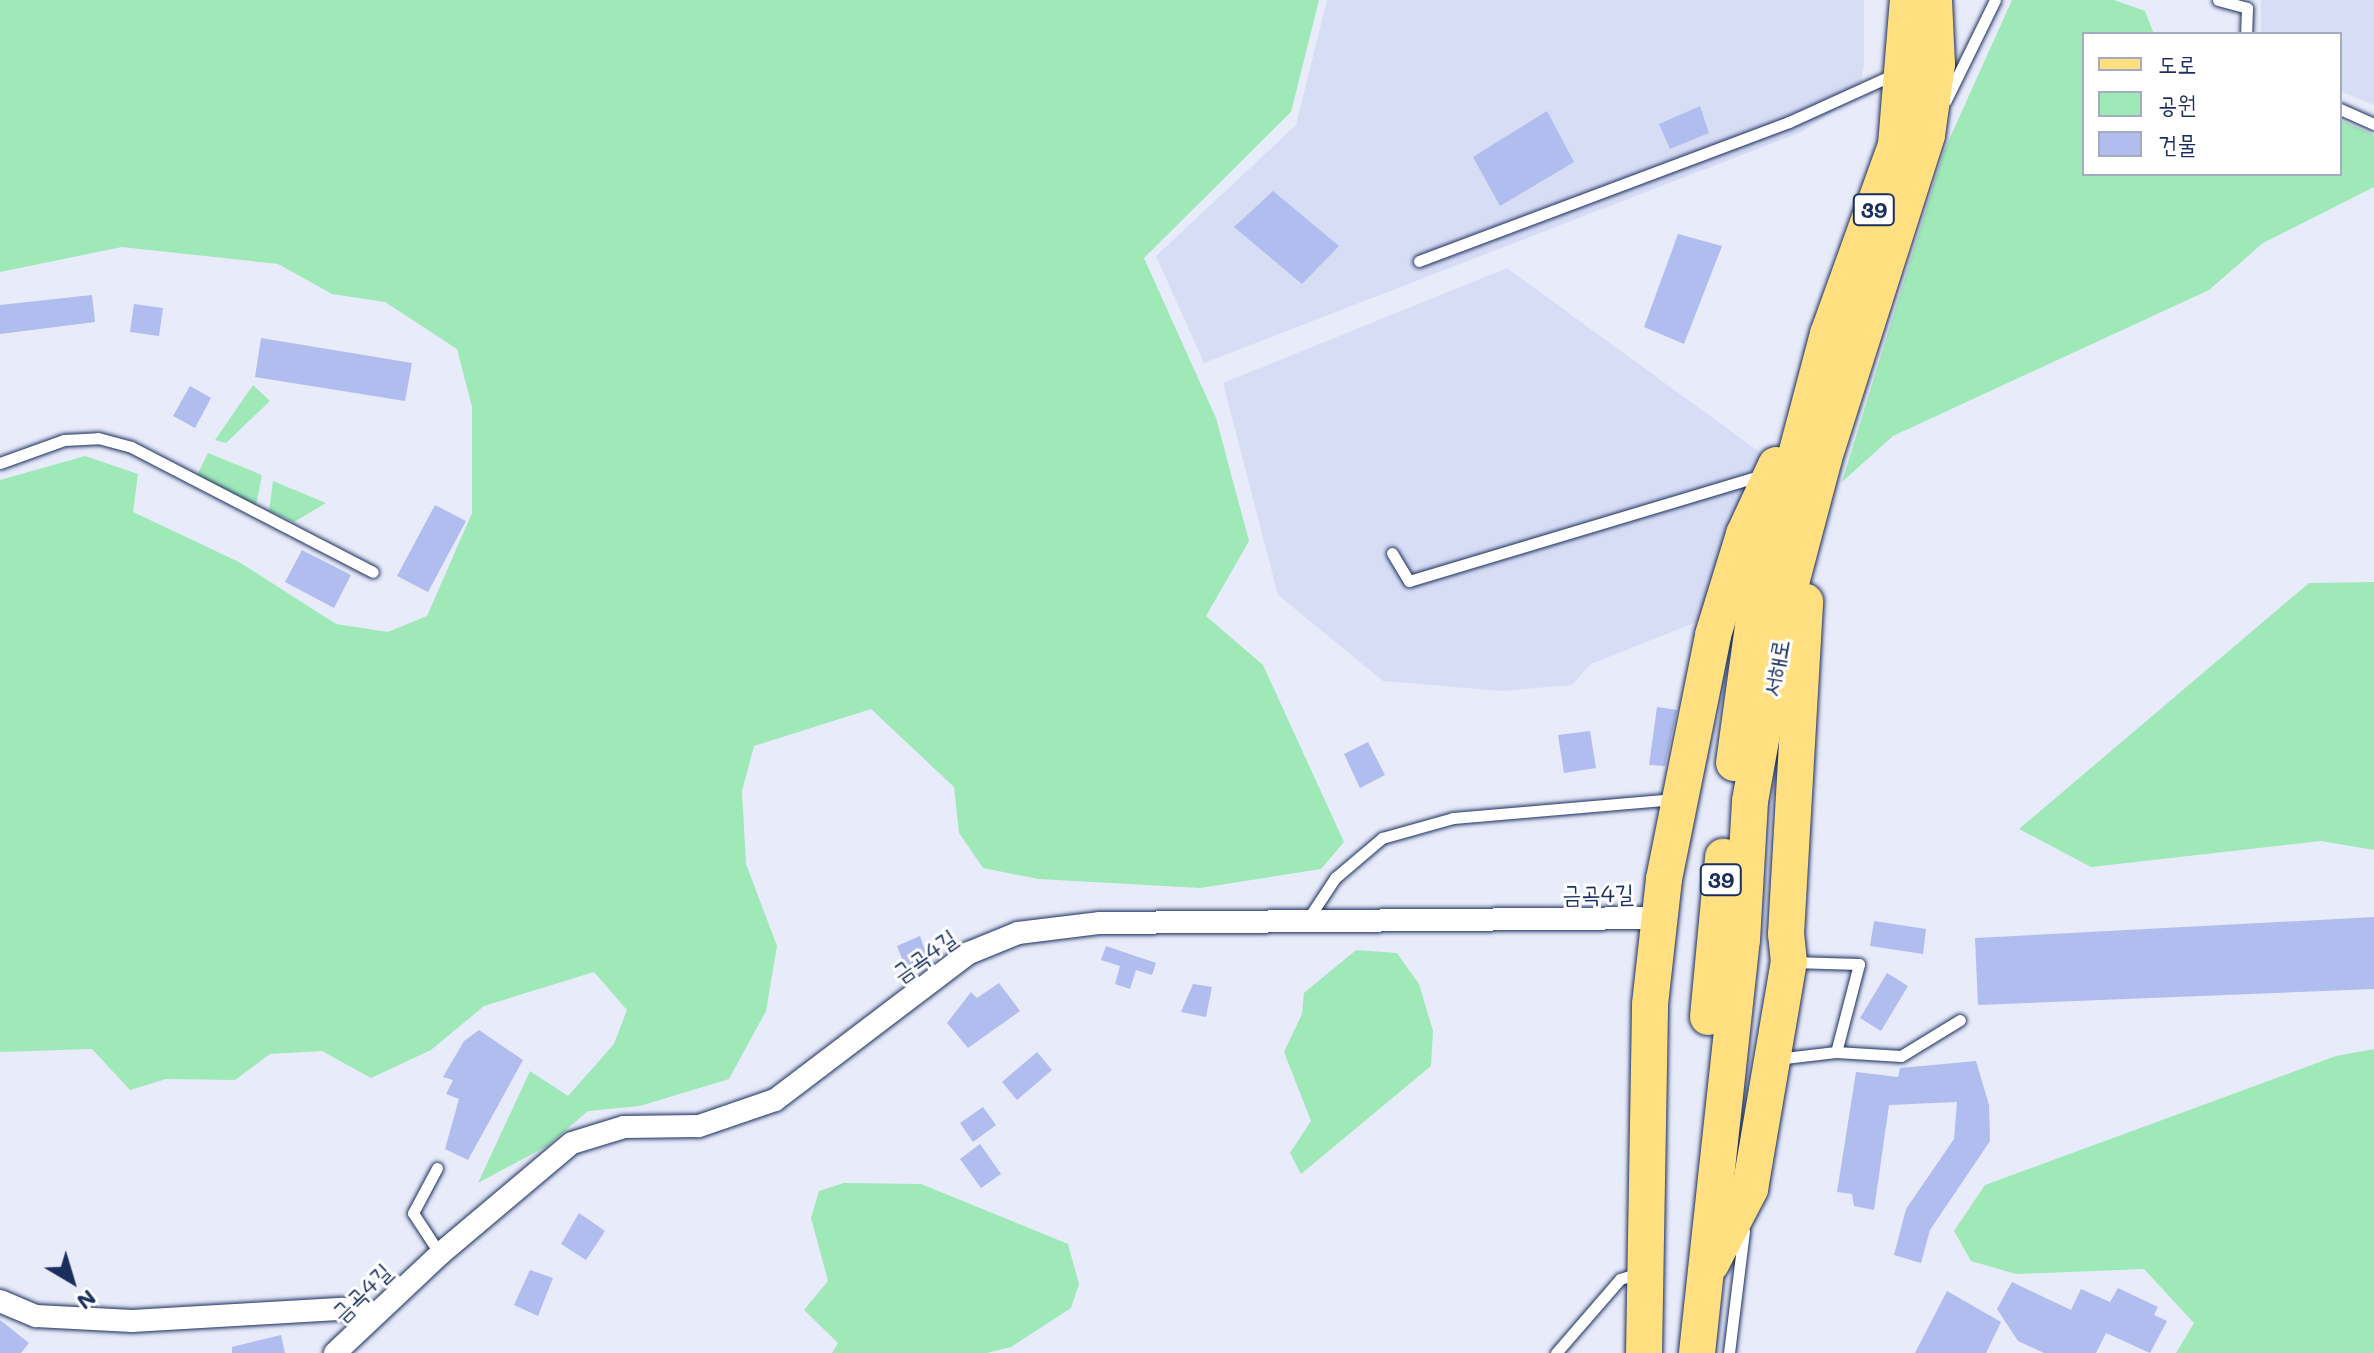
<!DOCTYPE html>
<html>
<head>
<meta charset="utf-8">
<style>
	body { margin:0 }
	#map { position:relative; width:2374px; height:1353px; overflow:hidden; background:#e8ebfa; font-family:Mali,"Poor Story",sans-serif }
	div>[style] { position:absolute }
	.built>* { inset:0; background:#d8ddf6 }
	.green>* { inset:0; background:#9fe9b9 }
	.building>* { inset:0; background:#b1bdee }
	.roads { filter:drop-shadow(0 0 2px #1b2f5e) drop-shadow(0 0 2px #1b2f5e) }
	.lane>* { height:11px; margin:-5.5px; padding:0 5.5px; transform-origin:5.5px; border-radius:5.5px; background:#fff }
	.street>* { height:22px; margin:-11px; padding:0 11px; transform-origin:11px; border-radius:11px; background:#fff }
	.primary>* { height:36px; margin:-18px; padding:0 18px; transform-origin:18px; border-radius:18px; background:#ffdf80 }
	span { translate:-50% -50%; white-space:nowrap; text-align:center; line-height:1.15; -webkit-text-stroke:6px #fff; paint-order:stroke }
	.shield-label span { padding:2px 6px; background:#fff; border:2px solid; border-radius:6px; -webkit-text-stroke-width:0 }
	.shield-label { font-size:22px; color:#1b2f5e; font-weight:700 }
	.street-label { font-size:24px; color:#1b2f5e }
	.legend { position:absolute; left:2082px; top:32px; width:260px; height:144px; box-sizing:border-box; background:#fff; border:2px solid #a4acbf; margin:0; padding:10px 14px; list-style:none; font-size:24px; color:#1b2f5e }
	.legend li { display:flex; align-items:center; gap:16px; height:40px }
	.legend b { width:40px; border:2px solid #a4acbf }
	.north { position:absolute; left:32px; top:1241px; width:80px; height:80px; -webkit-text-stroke:6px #fff; paint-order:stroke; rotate:142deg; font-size:22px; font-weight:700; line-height:32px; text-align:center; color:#1b2f5e }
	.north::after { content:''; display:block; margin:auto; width:28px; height:36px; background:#1b2f5e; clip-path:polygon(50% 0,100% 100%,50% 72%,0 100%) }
</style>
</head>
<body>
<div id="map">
	<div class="built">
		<i style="clip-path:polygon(1327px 0,1864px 0,1864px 64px,1859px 95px,1801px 132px,1204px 363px,1156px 256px,1296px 125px)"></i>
		<i style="clip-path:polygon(2261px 0,2374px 0,2374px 105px,2340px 91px,2340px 34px,2261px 34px)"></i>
		<i style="clip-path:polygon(1507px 268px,1765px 456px,1699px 621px,1591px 664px,1572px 685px,1501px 691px,1383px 681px,1278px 595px,1223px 383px)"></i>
	</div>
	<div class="green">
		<i style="clip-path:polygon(0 0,1319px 0,1291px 112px,1144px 258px,1216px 418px,1249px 541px,1206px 616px,1263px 665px,1344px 842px,1321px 869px,1200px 888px,1039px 879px,983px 868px,959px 833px,954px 787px,871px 709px,754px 746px,742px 791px,746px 864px,777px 946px,766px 1011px,729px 1079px,640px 1106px,588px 1111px,547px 1146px,478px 1183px,530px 1071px,568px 1096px,614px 1044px,627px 1010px,594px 972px,484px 1006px,431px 1050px,371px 1078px,322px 1051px,270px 1054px,235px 1080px,166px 1079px,130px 1090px,92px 1049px,0 1052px,0 480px,85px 456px,138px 474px,133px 512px,239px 562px,336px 624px,388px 632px,427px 616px,472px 513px,472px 407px,457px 349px,385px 302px,332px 294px,278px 264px,122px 247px,0 272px)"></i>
		<i style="clip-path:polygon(2012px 0,2114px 0,2145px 11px,2154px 34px,2084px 34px,2084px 174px,2340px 174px,2340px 120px,2374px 135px,2374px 187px,2263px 243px,2209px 290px,1893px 436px,1842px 482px,1944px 151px)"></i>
		<i style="clip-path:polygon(253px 385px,270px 401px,226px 443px,215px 440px)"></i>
		<i style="clip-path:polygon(208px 453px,262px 475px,256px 506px,197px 475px)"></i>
		<i style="clip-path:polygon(273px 481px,326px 503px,294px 522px,269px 511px)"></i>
		<i style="clip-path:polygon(2374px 582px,2374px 850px,2321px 841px,2091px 867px,2019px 829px,2309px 583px)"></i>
		<i style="clip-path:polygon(1356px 950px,1397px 953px,1419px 984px,1433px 1031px,1431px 1066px,1301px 1174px,1290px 1153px,1311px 1121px,1284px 1052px,1302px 1014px,1304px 993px)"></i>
		<i style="clip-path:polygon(2374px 1049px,2374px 1353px,2176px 1353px,2194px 1323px,2144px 1269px,2016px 1274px,1971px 1261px,1954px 1231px,1985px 1185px,2336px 1056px)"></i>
		<i style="clip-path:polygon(844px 1183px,921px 1184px,1068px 1244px,1079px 1284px,1071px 1308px,1011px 1347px,987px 1353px,832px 1353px,838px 1343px,804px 1310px,828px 1281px,811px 1218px,819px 1191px)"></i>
	</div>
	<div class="building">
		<i style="clip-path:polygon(1700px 106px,1709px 133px,1670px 149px,1659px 124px)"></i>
		<i style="clip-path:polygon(1547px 111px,1574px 162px,1500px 206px,1473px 157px)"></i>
		<i style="clip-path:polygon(1273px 191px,1339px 246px,1302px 284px,1234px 227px)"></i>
		<i style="clip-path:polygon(1678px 234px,1722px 246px,1684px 344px,1644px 327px)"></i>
		<i style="clip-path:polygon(92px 295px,95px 322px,0 334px,0 305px)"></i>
		<i style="clip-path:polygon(134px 304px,163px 308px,159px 336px,130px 332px)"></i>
		<i style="clip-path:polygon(261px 338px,412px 363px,405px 401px,255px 377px)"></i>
		<i style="clip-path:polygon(190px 386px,211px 398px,195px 428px,173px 416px)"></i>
		<i style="clip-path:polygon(435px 505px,466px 521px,428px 592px,397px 576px)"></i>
		<i style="clip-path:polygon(302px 550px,351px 575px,334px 608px,285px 582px)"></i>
		<i style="clip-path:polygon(1657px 707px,1677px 710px,1665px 766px,1649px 765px)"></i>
		<i style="clip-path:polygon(1590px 731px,1596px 768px,1564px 773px,1558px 735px)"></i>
		<i style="clip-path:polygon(1368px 742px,1385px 775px,1360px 788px,1344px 754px)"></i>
		<i style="clip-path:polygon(2374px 917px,2374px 989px,1978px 1005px,1975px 938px)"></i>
		<i style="clip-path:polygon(1874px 921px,1926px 929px,1923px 954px,1870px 946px)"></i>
		<i style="clip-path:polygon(920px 936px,930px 964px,908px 974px,897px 946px)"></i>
		<i style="clip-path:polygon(1106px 946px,1156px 963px,1152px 975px,1136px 970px,1130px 989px,1115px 984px,1120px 966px,1101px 960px)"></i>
		<i style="clip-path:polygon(1887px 973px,1908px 986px,1881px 1031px,1860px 1018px)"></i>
		<i style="clip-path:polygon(999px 983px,1020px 1011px,968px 1048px,947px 1023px,971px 992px,977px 998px)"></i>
		<i style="clip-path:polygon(1193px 984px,1212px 987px,1206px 1017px,1181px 1012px)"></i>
		<i style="clip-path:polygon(479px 1030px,523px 1060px,468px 1160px,445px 1149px,459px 1099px,446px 1094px,453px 1080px,443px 1077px,464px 1041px)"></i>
		<i style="clip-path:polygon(1037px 1052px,1052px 1070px,1017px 1100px,1002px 1082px)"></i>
		<i style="clip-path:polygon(1976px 1061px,1989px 1105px,1990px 1141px,1930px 1230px,1921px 1263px,1894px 1255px,1906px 1209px,1954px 1139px,1957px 1102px,1889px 1105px,1874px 1210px,1854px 1206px,1852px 1194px,1837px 1192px,1856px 1072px,1898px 1077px,1900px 1068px)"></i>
		<i style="clip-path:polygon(983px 1107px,996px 1125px,973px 1142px,960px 1123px)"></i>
		<i style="clip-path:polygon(980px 1144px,1001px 1174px,981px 1188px,960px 1159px)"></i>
		<i style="clip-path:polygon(579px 1213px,605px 1231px,586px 1260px,561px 1244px)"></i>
		<i style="clip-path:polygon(530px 1270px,553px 1278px,538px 1316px,514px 1305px)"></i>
		<i style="clip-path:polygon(2012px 1282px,2071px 1310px,2081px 1289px,2110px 1302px,2118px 1288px,2158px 1307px,2154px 1315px,2167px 1321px,2150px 1353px,2106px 1333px,2096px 1353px,2044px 1353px,2018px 1341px,1997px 1309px)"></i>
		<i style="clip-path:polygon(1947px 1291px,2001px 1322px,1986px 1353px,1915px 1353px)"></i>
		<i style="clip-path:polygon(0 1320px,29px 1343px,21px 1353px,0 1353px)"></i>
		<i style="clip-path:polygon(281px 1335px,285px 1353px,232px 1353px,232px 1347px)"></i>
	</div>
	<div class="roads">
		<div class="lane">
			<i style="left:2218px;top:0;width:30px;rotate:15deg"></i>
			<i style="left:2247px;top:8px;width:26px;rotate:92deg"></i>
			<i style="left:1946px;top:100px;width:111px;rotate:-63.9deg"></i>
			<i style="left:2340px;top:109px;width:37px;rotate:24deg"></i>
			<i style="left:1419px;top:261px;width:395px;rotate:-20.6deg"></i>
			<i style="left:1789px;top:122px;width:116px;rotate:-24.4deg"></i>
			<i style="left:0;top:463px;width:68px;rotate:-19.8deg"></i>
			<i style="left:64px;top:440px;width:34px;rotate:-3deg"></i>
			<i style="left:98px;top:438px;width:34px;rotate:15deg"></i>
			<i style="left:131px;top:447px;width:272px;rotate:27.3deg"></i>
			<i style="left:1392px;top:553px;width:33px;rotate:59deg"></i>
			<i style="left:1409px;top:581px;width:370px;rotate:-16.7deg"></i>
			<i style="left:1306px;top:922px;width:53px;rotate:-56.6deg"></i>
			<i style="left:1335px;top:878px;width:62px;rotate:-40.4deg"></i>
			<i style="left:1382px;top:838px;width:74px;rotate:-15.7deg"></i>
			<i style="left:1453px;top:818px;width:223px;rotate:-4.9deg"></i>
			<i style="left:1792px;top:962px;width:67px;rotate:1.7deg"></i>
			<i style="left:1859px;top:964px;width:91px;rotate:104.6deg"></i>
			<i style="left:1776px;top:1059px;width:60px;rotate:-6.7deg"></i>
			<i style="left:1836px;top:1052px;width:65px;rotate:3.5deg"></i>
			<i style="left:1901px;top:1056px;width:69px;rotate:-31.4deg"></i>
			<i style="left:437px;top:1168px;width:51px;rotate:118.1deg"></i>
			<i style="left:413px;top:1213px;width:49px;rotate:56.6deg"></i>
			<i style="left:1556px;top:1353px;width:98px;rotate:-49.1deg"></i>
			<i style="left:1620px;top:1279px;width:21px;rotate:-17deg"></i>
			<i style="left:1729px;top:1353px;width:123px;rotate:-83deg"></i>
		</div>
		<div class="street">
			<i style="left:0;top:1301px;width:39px;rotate:23deg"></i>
			<i style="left:36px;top:1316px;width:96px;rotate:3deg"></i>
			<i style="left:132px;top:1321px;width:211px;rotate:-3.3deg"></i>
			<i style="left:343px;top:1309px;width:31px;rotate:13deg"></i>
			<i style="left:335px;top:1353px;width:144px;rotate:-43.3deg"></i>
			<i style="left:440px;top:1254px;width:172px;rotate:-40.1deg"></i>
			<i style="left:572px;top:1143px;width:54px;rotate:-17.1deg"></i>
			<i style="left:624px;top:1127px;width:75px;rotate:-0.8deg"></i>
			<i style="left:699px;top:1126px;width:80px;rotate:-18.9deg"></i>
			<i style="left:775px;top:1100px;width:243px;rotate:-37.2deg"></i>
			<i style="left:969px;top:953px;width:53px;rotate:-22.2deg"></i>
			<i style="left:1018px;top:933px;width:83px;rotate:-7deg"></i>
			<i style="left:1100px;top:923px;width:559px;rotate:-0.51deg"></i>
		</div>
		<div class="primary">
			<i style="left:1734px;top:763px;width:145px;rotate:-82.1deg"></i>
			<i style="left:1754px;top:619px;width:114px;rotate:-75.8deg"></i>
			<i style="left:1782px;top:508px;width:180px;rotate:-75.2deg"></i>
			<i style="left:1828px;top:334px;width:201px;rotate:-70.2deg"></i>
			<i style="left:1896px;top:145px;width:145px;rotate:-85.3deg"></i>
			<i style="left:1708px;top:1017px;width:161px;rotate:-84.6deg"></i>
			<i style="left:1711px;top:1264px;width:85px;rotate:-62.5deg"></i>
			<i style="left:1750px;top:1189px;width:230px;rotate:-80.3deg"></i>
			<i style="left:1789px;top:962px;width:28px;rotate:-96deg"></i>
			<i style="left:1786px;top:934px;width:333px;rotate:-86.7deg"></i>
			<i style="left:1644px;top:1353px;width:349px;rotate:-89deg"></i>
			<i style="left:1650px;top:1004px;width:126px;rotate:-83.6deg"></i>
			<i style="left:1664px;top:879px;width:249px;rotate:-78.6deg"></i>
			<i style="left:1713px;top:635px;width:106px;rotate:-72.9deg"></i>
			<i style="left:1744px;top:534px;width:76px;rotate:-65.1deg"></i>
			<i style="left:1697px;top:1353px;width:415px;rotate:-83.8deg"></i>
			<i style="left:1742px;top:940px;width:139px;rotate:-86.7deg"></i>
			<i style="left:1750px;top:801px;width:198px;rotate:-79.8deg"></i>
			<i style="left:1785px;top:606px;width:153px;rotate:-75.2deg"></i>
			<i style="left:1824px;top:458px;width:339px;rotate:-72.3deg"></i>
			<i style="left:1927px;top:135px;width:72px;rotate:-82deg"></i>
			<i style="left:1937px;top:64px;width:64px;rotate:-92.7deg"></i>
		</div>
	</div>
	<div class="shield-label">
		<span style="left:1874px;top:210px">39</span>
		<span style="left:1721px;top:880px">39</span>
	</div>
	<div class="street-label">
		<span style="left:1775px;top:668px;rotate:-80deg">서해로</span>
		<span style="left:1598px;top:893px;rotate:-1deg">금곡4길</span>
		<span style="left:924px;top:955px;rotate:-35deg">금곡4길</span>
		<span style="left:361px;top:1292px;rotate:-44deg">금곡4길</span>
	</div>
	<ul class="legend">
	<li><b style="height:10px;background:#ffdf80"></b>도로</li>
	<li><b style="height:22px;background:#9fe9b9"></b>공원</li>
	<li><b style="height:22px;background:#b1bdee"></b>건물</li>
	</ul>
	<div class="north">N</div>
</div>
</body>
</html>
